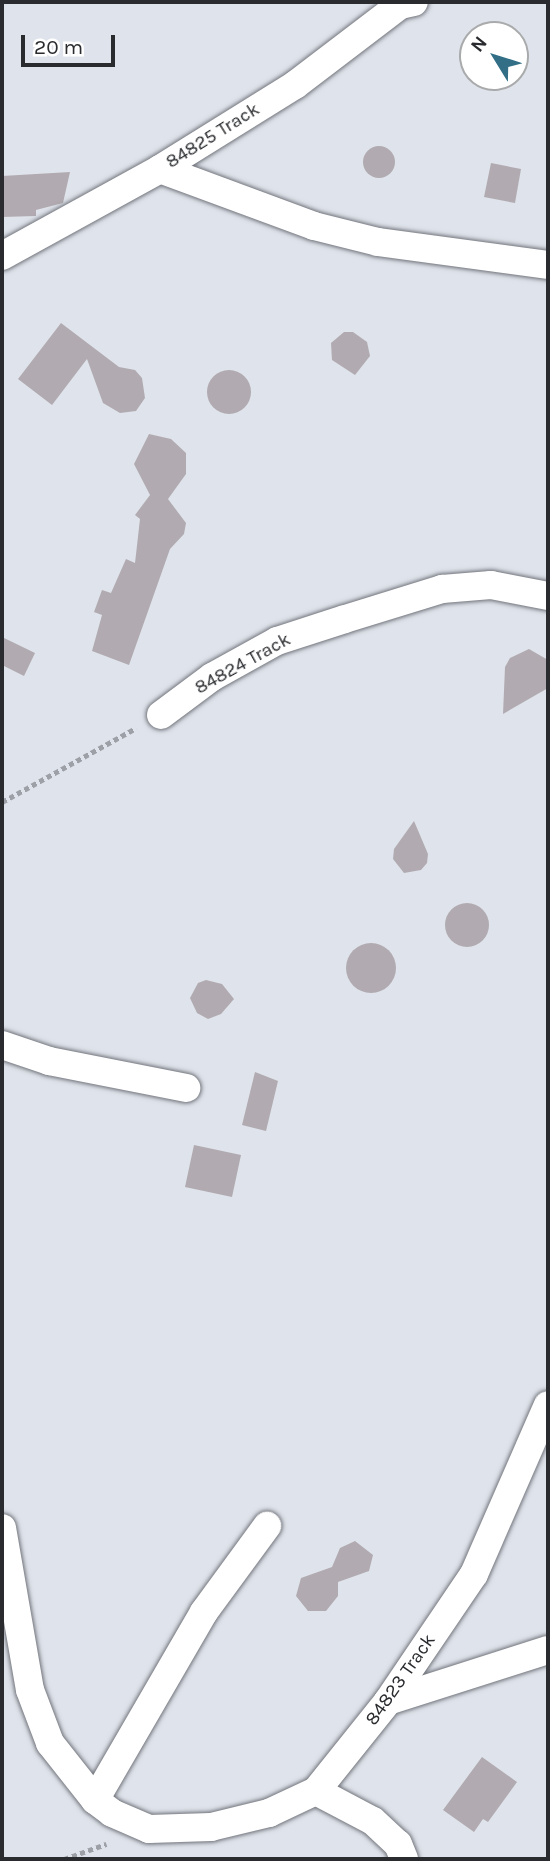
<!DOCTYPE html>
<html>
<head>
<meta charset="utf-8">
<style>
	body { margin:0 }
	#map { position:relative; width:550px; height:1861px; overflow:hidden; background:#dfe3eb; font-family:Karla,sans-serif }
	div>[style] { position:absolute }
	.building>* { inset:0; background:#b1abb1 }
	.round { border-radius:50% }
	.path>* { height:4.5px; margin-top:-2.25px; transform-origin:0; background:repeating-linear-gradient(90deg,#9da0a6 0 5px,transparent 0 8.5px) }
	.roads { filter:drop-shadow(0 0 2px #72757c) drop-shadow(0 0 2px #72757c) }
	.minor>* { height:28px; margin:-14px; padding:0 14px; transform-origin:14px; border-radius:14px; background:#fff }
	span { translate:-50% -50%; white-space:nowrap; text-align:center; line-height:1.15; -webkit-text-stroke:5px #fff; paint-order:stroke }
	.street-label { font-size:19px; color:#292b2e }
	.frame { position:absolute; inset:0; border:4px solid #292b2e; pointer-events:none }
	.north { position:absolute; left:459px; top:21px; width:70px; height:70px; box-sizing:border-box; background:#fff; border:2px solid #a9aaab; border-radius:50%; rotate:308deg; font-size:19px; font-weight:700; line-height:28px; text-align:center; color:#292b2e }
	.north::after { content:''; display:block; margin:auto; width:24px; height:32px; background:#326f86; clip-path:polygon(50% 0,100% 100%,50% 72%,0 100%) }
	.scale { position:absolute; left:21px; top:35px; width:94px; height:32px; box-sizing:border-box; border:4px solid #292b2e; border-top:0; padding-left:9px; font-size:21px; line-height:24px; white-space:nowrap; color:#292b2e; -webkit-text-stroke:5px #fff; paint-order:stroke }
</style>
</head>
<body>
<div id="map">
	<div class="building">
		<i class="round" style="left:363px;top:146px;width:32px;height:32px"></i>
		<i style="clip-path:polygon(491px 163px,521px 169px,515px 203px,484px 197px)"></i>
		<i style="clip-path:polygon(70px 172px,63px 203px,36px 210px,36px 216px,2px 217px,2px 176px)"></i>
		<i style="clip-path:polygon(61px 323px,119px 367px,135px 370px,142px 378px,145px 398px,136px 411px,120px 413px,103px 403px,87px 359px,52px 405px,18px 379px)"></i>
		<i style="clip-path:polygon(344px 332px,353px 332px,367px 342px,370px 356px,355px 375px,332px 360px,331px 343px)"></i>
		<i class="round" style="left:207px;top:370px;width:44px;height:44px"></i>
		<i style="clip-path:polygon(149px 434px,171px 439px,186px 453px,186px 474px,168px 499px,186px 523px,184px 534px,170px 549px,129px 665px,92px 651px,102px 615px,94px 612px,102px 590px,111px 593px,126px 559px,135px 563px,140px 519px,135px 515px,150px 495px,134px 464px)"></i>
		<i style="clip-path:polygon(2px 637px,35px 653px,24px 676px,2px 665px)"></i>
		<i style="clip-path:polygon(529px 649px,548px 660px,548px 688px,503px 714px,505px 667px,510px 658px)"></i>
		<i style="clip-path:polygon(414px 821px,428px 854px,427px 863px,421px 870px,404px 873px,393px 859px,394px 849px)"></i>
		<i class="round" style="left:445px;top:903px;width:44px;height:44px"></i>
		<i class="round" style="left:346px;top:943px;width:50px;height:50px"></i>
		<i style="clip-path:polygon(206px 980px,222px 984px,234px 999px,221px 1014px,208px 1019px,197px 1013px,190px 998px,198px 983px)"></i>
		<i style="clip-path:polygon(255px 1072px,278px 1081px,266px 1131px,242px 1125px)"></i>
		<i style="clip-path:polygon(194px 1145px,241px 1155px,232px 1197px,185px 1187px)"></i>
		<i style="clip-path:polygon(355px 1541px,373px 1555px,369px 1571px,338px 1582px,338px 1596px,326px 1611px,308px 1611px,296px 1596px,301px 1578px,332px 1567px,340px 1548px)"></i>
		<i style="clip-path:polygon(482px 1757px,517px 1782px,488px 1822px,483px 1819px,474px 1832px,443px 1810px)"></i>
	</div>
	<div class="path">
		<i style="left:2px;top:802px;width:153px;rotate:-28.9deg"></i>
		<i style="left:64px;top:1859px;width:45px;rotate:-19.7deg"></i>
	</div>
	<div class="roads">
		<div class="minor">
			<i style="left:160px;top:169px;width:164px;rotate:20.3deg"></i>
			<i style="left:314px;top:226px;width:66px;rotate:14deg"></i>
			<i style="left:378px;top:242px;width:172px;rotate:7.7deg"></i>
			<i style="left:2px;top:256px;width:180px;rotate:-28.8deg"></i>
			<i style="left:160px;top:169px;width:159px;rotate:-31.9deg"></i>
			<i style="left:295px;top:85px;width:132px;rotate:-37.3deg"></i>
			<i style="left:400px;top:5px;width:14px;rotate:-12deg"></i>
			<i style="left:161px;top:715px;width:64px;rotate:-36.7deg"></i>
			<i style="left:212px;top:677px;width:74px;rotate:-29deg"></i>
			<i style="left:277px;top:641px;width:71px;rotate:-17.9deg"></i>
			<i style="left:345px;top:619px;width:102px;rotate:-17.2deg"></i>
			<i style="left:442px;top:589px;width:49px;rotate:-4.7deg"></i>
			<i style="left:491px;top:585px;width:58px;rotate:10.9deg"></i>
			<i style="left:2px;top:1045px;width:50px;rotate:18.8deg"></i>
			<i style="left:49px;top:1061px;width:140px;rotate:11.1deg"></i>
			<i style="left:2px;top:1528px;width:164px;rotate:80.2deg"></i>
			<i style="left:30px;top:1690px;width:57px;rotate:69.3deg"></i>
			<i style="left:50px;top:1743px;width:73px;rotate:51.7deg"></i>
			<i style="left:95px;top:1800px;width:21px;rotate:37deg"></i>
			<i style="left:112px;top:1813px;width:40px;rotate:23.4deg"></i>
			<i style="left:149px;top:1829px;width:62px;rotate:-1.8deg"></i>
			<i style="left:211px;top:1827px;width:60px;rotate:-13.6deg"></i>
			<i style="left:269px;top:1813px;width:52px;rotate:-25.1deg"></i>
			<i style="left:316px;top:1791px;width:115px;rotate:-51.3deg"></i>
			<i style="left:388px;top:1701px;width:153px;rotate:-55.9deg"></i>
			<i style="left:474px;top:1574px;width:184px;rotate:-66.4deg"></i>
			<i style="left:388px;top:1701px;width:168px;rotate:-17.7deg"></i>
			<i style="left:316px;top:1791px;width:64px;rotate:27.8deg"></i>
			<i style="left:373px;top:1821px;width:34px;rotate:43deg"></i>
			<i style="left:398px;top:1844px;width:16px;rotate:68deg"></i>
			<i style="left:95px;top:1800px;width:217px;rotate:-59.9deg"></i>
			<i style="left:204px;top:1612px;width:107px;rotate:-53.8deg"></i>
		</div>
	</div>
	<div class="street-label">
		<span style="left:213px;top:136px;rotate:-32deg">84825 Track</span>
		<span style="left:243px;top:664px;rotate:-29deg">84824 Track</span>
		<span style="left:401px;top:1680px;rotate:-55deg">84823 Track</span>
	</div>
	<div class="frame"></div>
	<div class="north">N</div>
	<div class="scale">20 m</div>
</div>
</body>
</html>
